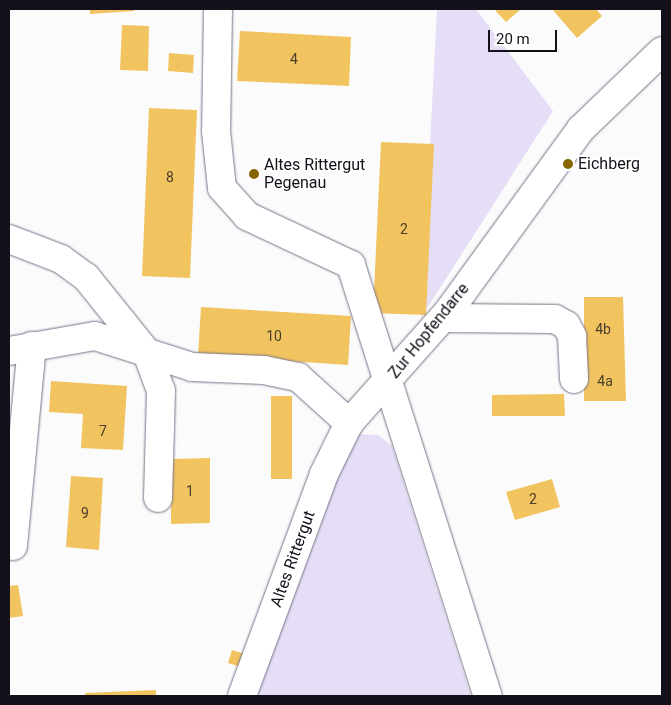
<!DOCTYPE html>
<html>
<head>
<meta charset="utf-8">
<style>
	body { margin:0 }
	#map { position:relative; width:671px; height:705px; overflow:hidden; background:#fbfbfb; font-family:Roboto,sans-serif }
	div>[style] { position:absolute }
	.green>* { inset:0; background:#e5def6 }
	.building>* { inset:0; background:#f1c460 }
	.roads { filter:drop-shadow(0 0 1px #787188) drop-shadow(0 0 1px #787188) }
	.minor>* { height:28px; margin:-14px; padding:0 14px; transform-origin:14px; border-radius:14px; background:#fff }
	.dots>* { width:14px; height:14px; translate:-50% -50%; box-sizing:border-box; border:2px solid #fff; border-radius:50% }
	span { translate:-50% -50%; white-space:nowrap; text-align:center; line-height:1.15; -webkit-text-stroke:4px #fff; paint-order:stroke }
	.number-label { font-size:14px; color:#4a3d2b }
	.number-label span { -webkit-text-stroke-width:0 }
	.poi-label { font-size:16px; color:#131019 }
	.left { translate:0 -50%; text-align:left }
	.street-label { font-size:16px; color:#131019 }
	.frame { position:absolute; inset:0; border:10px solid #131019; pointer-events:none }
	.scale { position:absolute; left:488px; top:30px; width:69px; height:22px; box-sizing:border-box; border:2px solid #131019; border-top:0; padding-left:6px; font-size:15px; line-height:18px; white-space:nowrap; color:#131019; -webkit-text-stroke:4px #fff; paint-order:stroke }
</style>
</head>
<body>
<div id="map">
	<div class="green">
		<i style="clip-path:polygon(437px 9px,476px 9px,553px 111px,421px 318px)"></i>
		<i style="clip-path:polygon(360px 434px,378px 435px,392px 446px,471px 696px,249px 696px,346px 443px)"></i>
	</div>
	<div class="building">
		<i style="clip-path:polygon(90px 9px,134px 9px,134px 11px,90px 14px)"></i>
		<i style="clip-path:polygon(494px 9px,521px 9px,506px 22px)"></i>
		<i style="clip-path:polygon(552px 9px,596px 9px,602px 16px,577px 38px)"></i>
		<i style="clip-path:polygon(122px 25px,149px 26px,148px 71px,120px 70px)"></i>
		<i style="clip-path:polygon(240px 31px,351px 37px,349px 86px,237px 81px)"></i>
		<i style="clip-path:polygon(169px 53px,194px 55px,193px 73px,168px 71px)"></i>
		<i style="clip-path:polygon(149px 108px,197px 110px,190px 278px,142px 276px)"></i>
		<i style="clip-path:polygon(381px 142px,434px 144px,426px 315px,373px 313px)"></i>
		<i style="clip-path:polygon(584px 297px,623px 297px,626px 401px,584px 401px)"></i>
		<i style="clip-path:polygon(201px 307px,351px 316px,348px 365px,198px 355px)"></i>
		<i style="clip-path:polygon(51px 381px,127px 386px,123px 450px,81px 448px,83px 414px,49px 412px)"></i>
		<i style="clip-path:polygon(564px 394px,565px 416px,492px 416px,492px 395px)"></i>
		<i style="clip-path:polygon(271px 396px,292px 396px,292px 479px,271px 479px)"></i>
		<i style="clip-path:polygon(210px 458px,210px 523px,171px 524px,171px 459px)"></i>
		<i style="clip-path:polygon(71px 476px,103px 478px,99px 550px,66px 547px)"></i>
		<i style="clip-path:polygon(552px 479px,560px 507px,515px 520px,506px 492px)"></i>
		<i style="clip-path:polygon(18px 585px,23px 616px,9px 618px,9px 586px)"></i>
		<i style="clip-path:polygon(232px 650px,245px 654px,241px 667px,228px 663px)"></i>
		<i style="clip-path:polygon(156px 690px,156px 696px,85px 696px,85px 693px)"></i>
	</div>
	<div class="roads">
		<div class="minor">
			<i style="left:218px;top:9px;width:122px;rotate:90.9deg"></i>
			<i style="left:216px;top:131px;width:57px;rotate:84deg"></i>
			<i style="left:222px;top:188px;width:38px;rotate:48deg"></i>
			<i style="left:247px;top:216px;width:115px;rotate:25.2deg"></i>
			<i style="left:351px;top:265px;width:452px;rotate:72.4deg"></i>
			<i style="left:9px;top:239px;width:56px;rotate:21deg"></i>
			<i style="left:61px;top:259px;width:31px;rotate:36deg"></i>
			<i style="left:86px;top:277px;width:97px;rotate:51.2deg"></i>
			<i style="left:147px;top:353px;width:40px;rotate:69.8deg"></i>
			<i style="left:161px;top:391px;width:107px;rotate:91.6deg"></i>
			<i style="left:443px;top:318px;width:112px;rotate:0.5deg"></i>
			<i style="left:555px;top:319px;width:13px;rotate:29deg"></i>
			<i style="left:566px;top:325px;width:13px;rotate:61deg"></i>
			<i style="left:572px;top:336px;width:43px;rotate:87.3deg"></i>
			<i style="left:9px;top:351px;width:87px;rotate:-9.9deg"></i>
			<i style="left:95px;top:336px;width:102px;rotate:17.7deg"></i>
			<i style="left:192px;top:367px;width:72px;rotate:2.4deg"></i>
			<i style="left:264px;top:370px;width:35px;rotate:12deg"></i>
			<i style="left:298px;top:377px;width:69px;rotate:42deg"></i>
			<i style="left:13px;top:546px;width:201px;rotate:-84.6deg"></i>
			<i style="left:242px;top:696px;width:237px;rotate:-69.7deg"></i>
			<i style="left:324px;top:474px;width:57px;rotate:-63.9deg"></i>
			<i style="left:349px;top:423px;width:149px;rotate:-48.3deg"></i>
			<i style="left:448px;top:312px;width:226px;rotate:-54deg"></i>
			<i style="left:581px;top:129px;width:112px;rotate:-43.9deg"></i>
		</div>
	</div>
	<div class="dots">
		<i style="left:568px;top:164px;background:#876400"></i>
		<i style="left:254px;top:174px;background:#876400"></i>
	</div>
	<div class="number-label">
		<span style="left:294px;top:59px">4</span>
		<span style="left:170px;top:177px">8</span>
		<span style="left:404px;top:229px">2</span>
		<span style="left:603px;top:329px">4b</span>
		<span style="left:274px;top:336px">10</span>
		<span style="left:605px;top:381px">4a</span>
		<span style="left:103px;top:431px">7</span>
		<span style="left:190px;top:491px">1</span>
		<span style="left:533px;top:499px">2</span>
		<span style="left:85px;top:513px">9</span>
	</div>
	<div class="poi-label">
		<span class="left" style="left:578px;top:164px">Eichberg</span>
		<span class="left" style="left:264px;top:174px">Altes Rittergut<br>Pegenau</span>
	</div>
	<div class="street-label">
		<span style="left:429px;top:331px;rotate:-51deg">Zur Hopfendarre</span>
		<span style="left:293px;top:559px;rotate:-70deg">Altes Rittergut</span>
	</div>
	<div class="frame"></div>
	<div class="scale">20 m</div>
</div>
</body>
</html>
